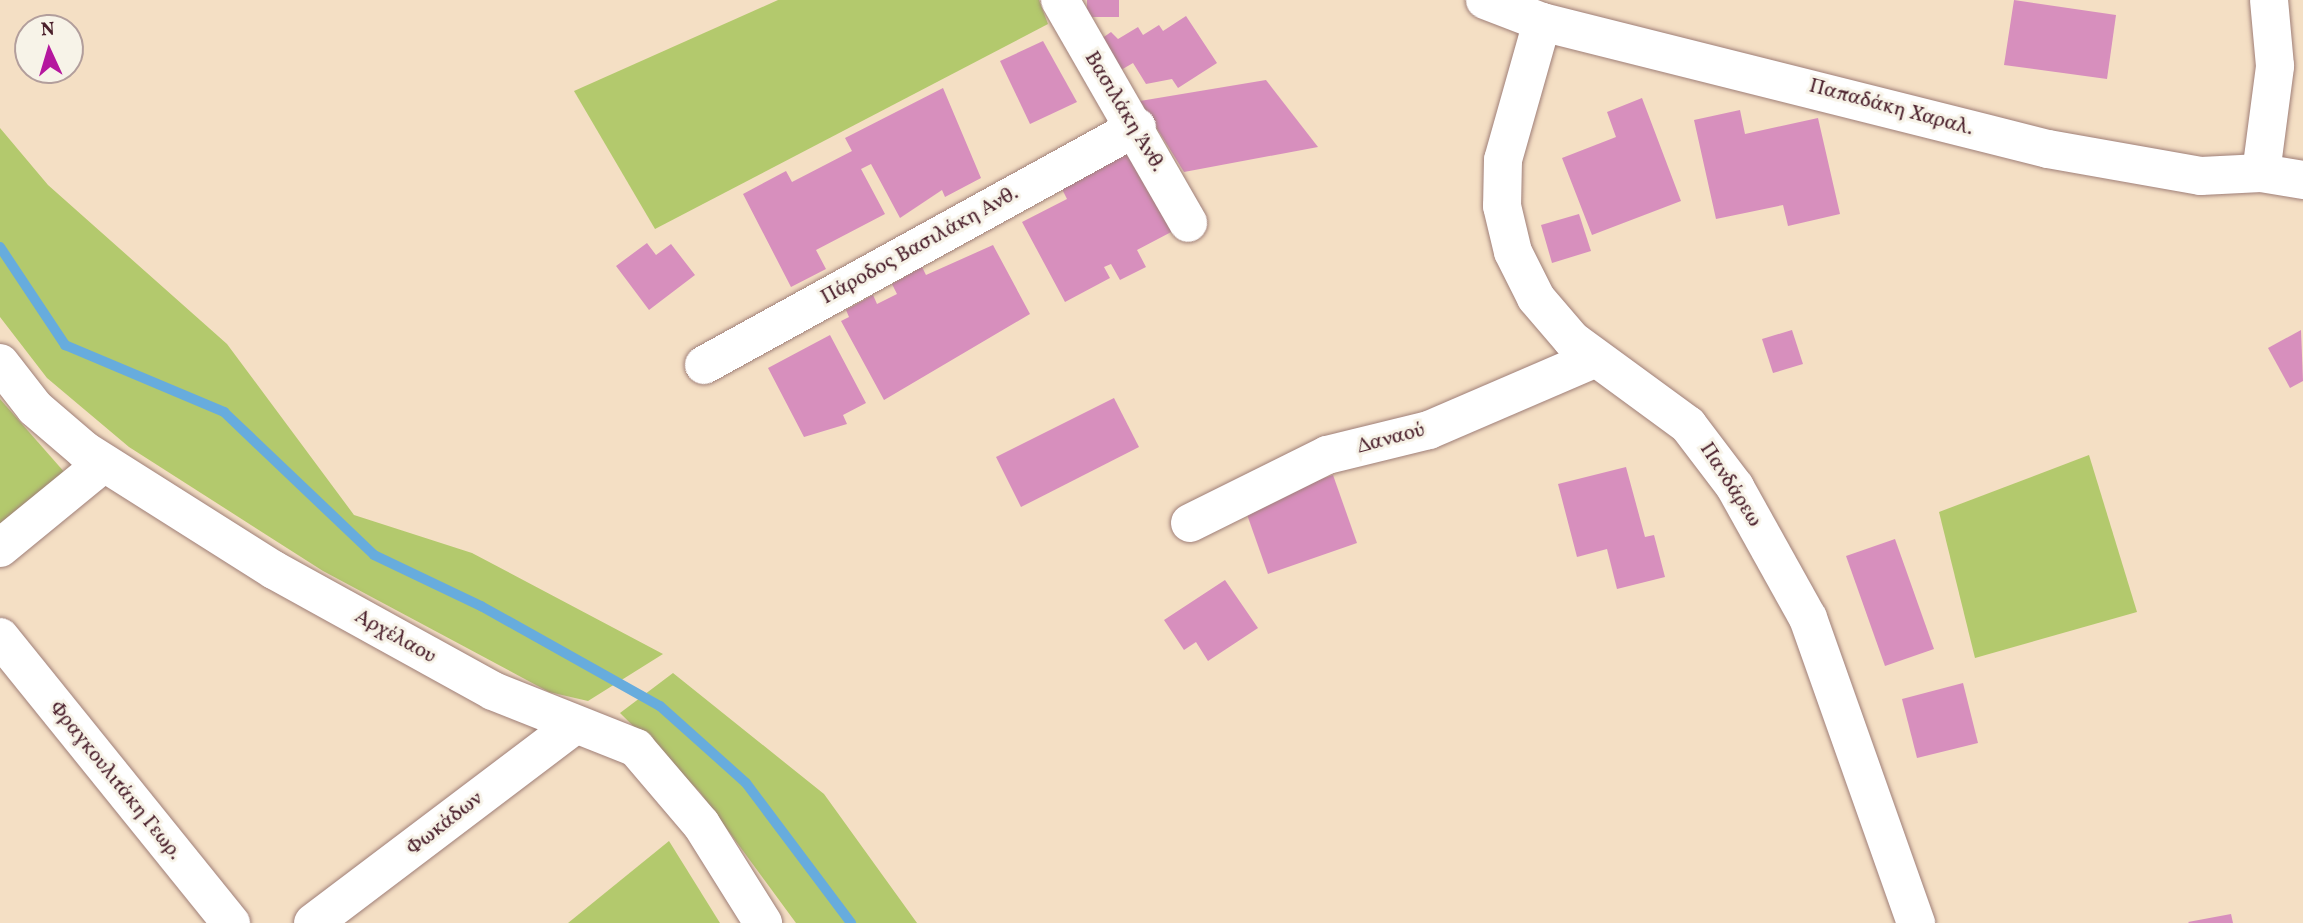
<!DOCTYPE html>
<html>
<head>
<meta charset="utf-8">
<style>
	body { margin:0 }
	#map { position:relative; width:2303px; height:923px; overflow:hidden; background:#f4dfc4; font-family:Vollkorn,serif }
	div>[style] { position:absolute }
	.green>* { inset:0; background:#b3c96d }
	.stream>* { height:10px; margin:-5px; padding:0 5px; transform-origin:5px; border-radius:5px; background:#67acdd }
	.building>* { inset:0; background:#d78fbd }
	.roads { filter:drop-shadow(0 0 2px #9f7f78) drop-shadow(0 0 2px #9f7f78) }
	.minor>* { height:38px; margin:-19px; padding:0 19px; transform-origin:19px; border-radius:19px; background:#fff }
	span { translate:-50% -50%; white-space:nowrap; text-align:center; line-height:1.15; -webkit-text-stroke:6px #f7f3e8; paint-order:stroke }
	.street-label { font-size:21px; color:#4a1f2b }
	.north { position:absolute; left:14px; top:14px; width:70px; height:70px; box-sizing:border-box; background:#f7f3e8; border:2px solid #b29e9c; border-radius:50%; rotate:356deg; font-size:19px; font-weight:700; line-height:28px; text-align:center; color:#4a1f2b }
	.north::after { content:''; display:block; margin:auto; width:24px; height:32px; background:#b5179e; clip-path:polygon(50% 0,100% 100%,50% 72%,0 100%) }
</style>
</head>
<body>
<div id="map">
	<div class="green">
		<i style="clip-path:polygon(778px 0,1039px 0,1048px 24px,655px 229px,574px 91px)"></i>
		<i style="clip-path:polygon(0 128px,48px 185px,227px 344px,354px 515px,472px 553px,663px 654px,588px 701px,549px 692px,323px 571px,129px 447px,47px 378px,0 317px)"></i>
		<i style="clip-path:polygon(0 399px,66px 474px,0 527px)"></i>
		<i style="clip-path:polygon(2089px 455px,2137px 612px,1975px 658px,1939px 512px)"></i>
		<i style="clip-path:polygon(673px 673px,824px 794px,917px 923px,796px 923px,699px 791px,620px 713px)"></i>
		<i style="clip-path:polygon(669px 841px,720px 923px,568px 923px)"></i>
	</div>
	<div class="stream">
		<i style="left:0;top:247px;width:118px;rotate:56.4deg"></i>
		<i style="left:65px;top:345px;width:173px;rotate:22.8deg"></i>
		<i style="left:224px;top:412px;width:207px;rotate:43.6deg"></i>
		<i style="left:374px;top:555px;width:119px;rotate:25.5deg"></i>
		<i style="left:481px;top:606px;width:205px;rotate:29.2deg"></i>
		<i style="left:660px;top:706px;width:115px;rotate:41.8deg"></i>
		<i style="left:746px;top:783px;width:175px;rotate:53.1deg"></i>
	</div>
	<div class="building">
		<i style="clip-path:polygon(1087px 0,1119px 0,1119px 17px,1087px 17px)"></i>
		<i style="clip-path:polygon(2014px 0,2116px 15px,2107px 79px,2004px 65px)"></i>
		<i style="clip-path:polygon(1186px 16px,1217px 63px,1178px 88px,1172px 79px,1146px 84px,1133px 63px,1121px 70px,1101px 39px,1111px 32px,1118px 39px,1138px 27px,1143px 35px,1159px 25px,1163px 31px)"></i>
		<i style="clip-path:polygon(1043px 41px,1077px 102px,1030px 124px,1000px 61px)"></i>
		<i style="clip-path:polygon(1266px 80px,1318px 147px,1184px 172px,1140px 101px)"></i>
		<i style="clip-path:polygon(943px 88px,981px 178px,945px 197px,942px 190px,900px 218px,871px 164px,861px 169px,885px 214px,816px 250px,826px 269px,791px 287px,743px 194px,786px 171px,792px 182px,852px 151px,845px 138px)"></i>
		<i style="clip-path:polygon(1642px 98px,1681px 201px,1592px 235px,1562px 158px,1616px 137px,1607px 112px)"></i>
		<i style="clip-path:polygon(1740px 110px,1745px 134px,1818px 118px,1840px 214px,1788px 226px,1783px 205px,1716px 219px,1694px 120px)"></i>
		<i style="clip-path:polygon(1128px 141px,1175px 230px,1137px 250px,1146px 267px,1120px 280px,1111px 264px,1104px 267px,1110px 278px,1065px 302px,1022px 222px,1067px 199px,1057px 179px)"></i>
		<i style="clip-path:polygon(1579px 214px,1591px 251px,1552px 263px,1541px 225px)"></i>
		<i style="clip-path:polygon(647px 243px,656px 255px,671px 244px,695px 275px,649px 310px,616px 266px)"></i>
		<i style="clip-path:polygon(993px 245px,1030px 314px,884px 400px,841px 321px,849px 317px,846px 310px,873px 295px,877px 304px,897px 294px,892px 284px,922px 267px,926px 275px)"></i>
		<i style="clip-path:polygon(1792px 330px,1803px 364px,1773px 373px,1762px 339px)"></i>
		<i style="clip-path:polygon(2301px 330px,2303px 381px,2290px 388px,2268px 348px)"></i>
		<i style="clip-path:polygon(830px 335px,866px 403px,843px 415px,847px 424px,804px 437px,768px 368px)"></i>
		<i style="clip-path:polygon(1114px 398px,1139px 447px,1021px 507px,996px 457px)"></i>
		<i style="clip-path:polygon(1626px 467px,1645px 537px,1654px 535px,1665px 577px,1617px 589px,1607px 549px,1577px 557px,1558px 484px)"></i>
		<i style="clip-path:polygon(1333px 475px,1357px 543px,1268px 574px,1244px 506px)"></i>
		<i style="clip-path:polygon(1895px 539px,1934px 649px,1885px 666px,1846px 556px)"></i>
		<i style="clip-path:polygon(1225px 580px,1258px 628px,1208px 661px,1196px 642px,1184px 650px,1164px 620px)"></i>
		<i style="clip-path:polygon(1963px 683px,1978px 743px,1917px 758px,1902px 699px)"></i>
		<i style="clip-path:polygon(2231px 914px,2233px 923px,2189px 923px,2188px 922px)"></i>
	</div>
	<div class="roads">
		<div class="minor">
			<i style="left:1060px;top:0;width:257px;rotate:60.1deg"></i>
			<i style="left:1485px;top:0;width:61px;rotate:21.1deg"></i>
			<i style="left:1542px;top:22px;width:522px;rotate:14.09deg"></i>
			<i style="left:2048px;top:149px;width:155px;rotate:10deg"></i>
			<i style="left:2201px;top:176px;width:60px;rotate:-2.9deg"></i>
			<i style="left:2261px;top:173px;width:43px;rotate:9.5deg"></i>
			<i style="left:1542px;top:22px;width:143px;rotate:105.8deg"></i>
			<i style="left:1503px;top:160px;width:46px;rotate:91.2deg"></i>
			<i style="left:1502px;top:206px;width:47px;rotate:76.6deg"></i>
			<i style="left:1513px;top:252px;width:51px;rotate:63.4deg"></i>
			<i style="left:1536px;top:298px;width:55px;rotate:49.4deg"></i>
			<i style="left:1572px;top:340px;width:144px;rotate:36.2deg"></i>
			<i style="left:1688px;top:425px;width:78px;rotate:52.8deg"></i>
			<i style="left:1735px;top:487px;width:150px;rotate:60.9deg"></i>
			<i style="left:1808px;top:618px;width:324px;rotate:70.5deg"></i>
			<i style="left:2261px;top:173px;width:108px;rotate:-82.5deg"></i>
			<i style="left:2275px;top:66px;width:66px;rotate:-95.2deg"></i>
			<i style="left:0;top:363px;width:57px;rotate:52.1deg"></i>
			<i style="left:35px;top:408px;width:65px;rotate:40.6deg"></i>
			<i style="left:84px;top:450px;width:225px;rotate:32.3deg"></i>
			<i style="left:274px;top:570px;width:250px;rotate:28.9deg"></i>
			<i style="left:493px;top:691px;width:154px;rotate:21.7deg"></i>
			<i style="left:636px;top:748px;width:100px;rotate:49.5deg"></i>
			<i style="left:701px;top:824px;width:117px;rotate:57.9deg"></i>
			<i style="left:704px;top:365px;width:494px;rotate:-28.8deg"></i>
			<i style="left:1190px;top:523px;width:153px;rotate:-26.4deg"></i>
			<i style="left:1327px;top:455px;width:105px;rotate:-13.8deg"></i>
			<i style="left:1429px;top:430px;width:180px;rotate:-23.3deg"></i>
			<i style="left:0;top:548px;width:134px;rotate:-39.3deg"></i>
			<i style="left:0;top:637px;width:368px;rotate:51.1deg"></i>
			<i style="left:313px;top:923px;width:328px;rotate:-37.1deg"></i>
		</div>
	</div>
	<div class="street-label">
		<span style="left:1891px;top:108px;rotate:15deg">Παπαδάκη Χαραλ.</span>
		<span style="left:1124px;top:112px;rotate:59deg">Βασιλάκη Άνθ.</span>
		<span style="left:920px;top:246px;rotate:-29deg">Πάροδος Βασιλάκη Ανθ.</span>
		<span style="left:1391px;top:439px;rotate:-15deg">Δαναού</span>
		<span style="left:1730px;top:485px;rotate:57deg">Πανδάρεω</span>
		<span style="left:395px;top:637px;rotate:29deg">Αρχέλαου</span>
		<span style="left:115px;top:781px;rotate:51deg">Φραγκουλιτάκη Γεωρ.</span>
		<span style="left:445px;top:824px;rotate:-38deg">Φωκάδων</span>
	</div>
	<div class="north">N</div>
</div>
</body>
</html>
